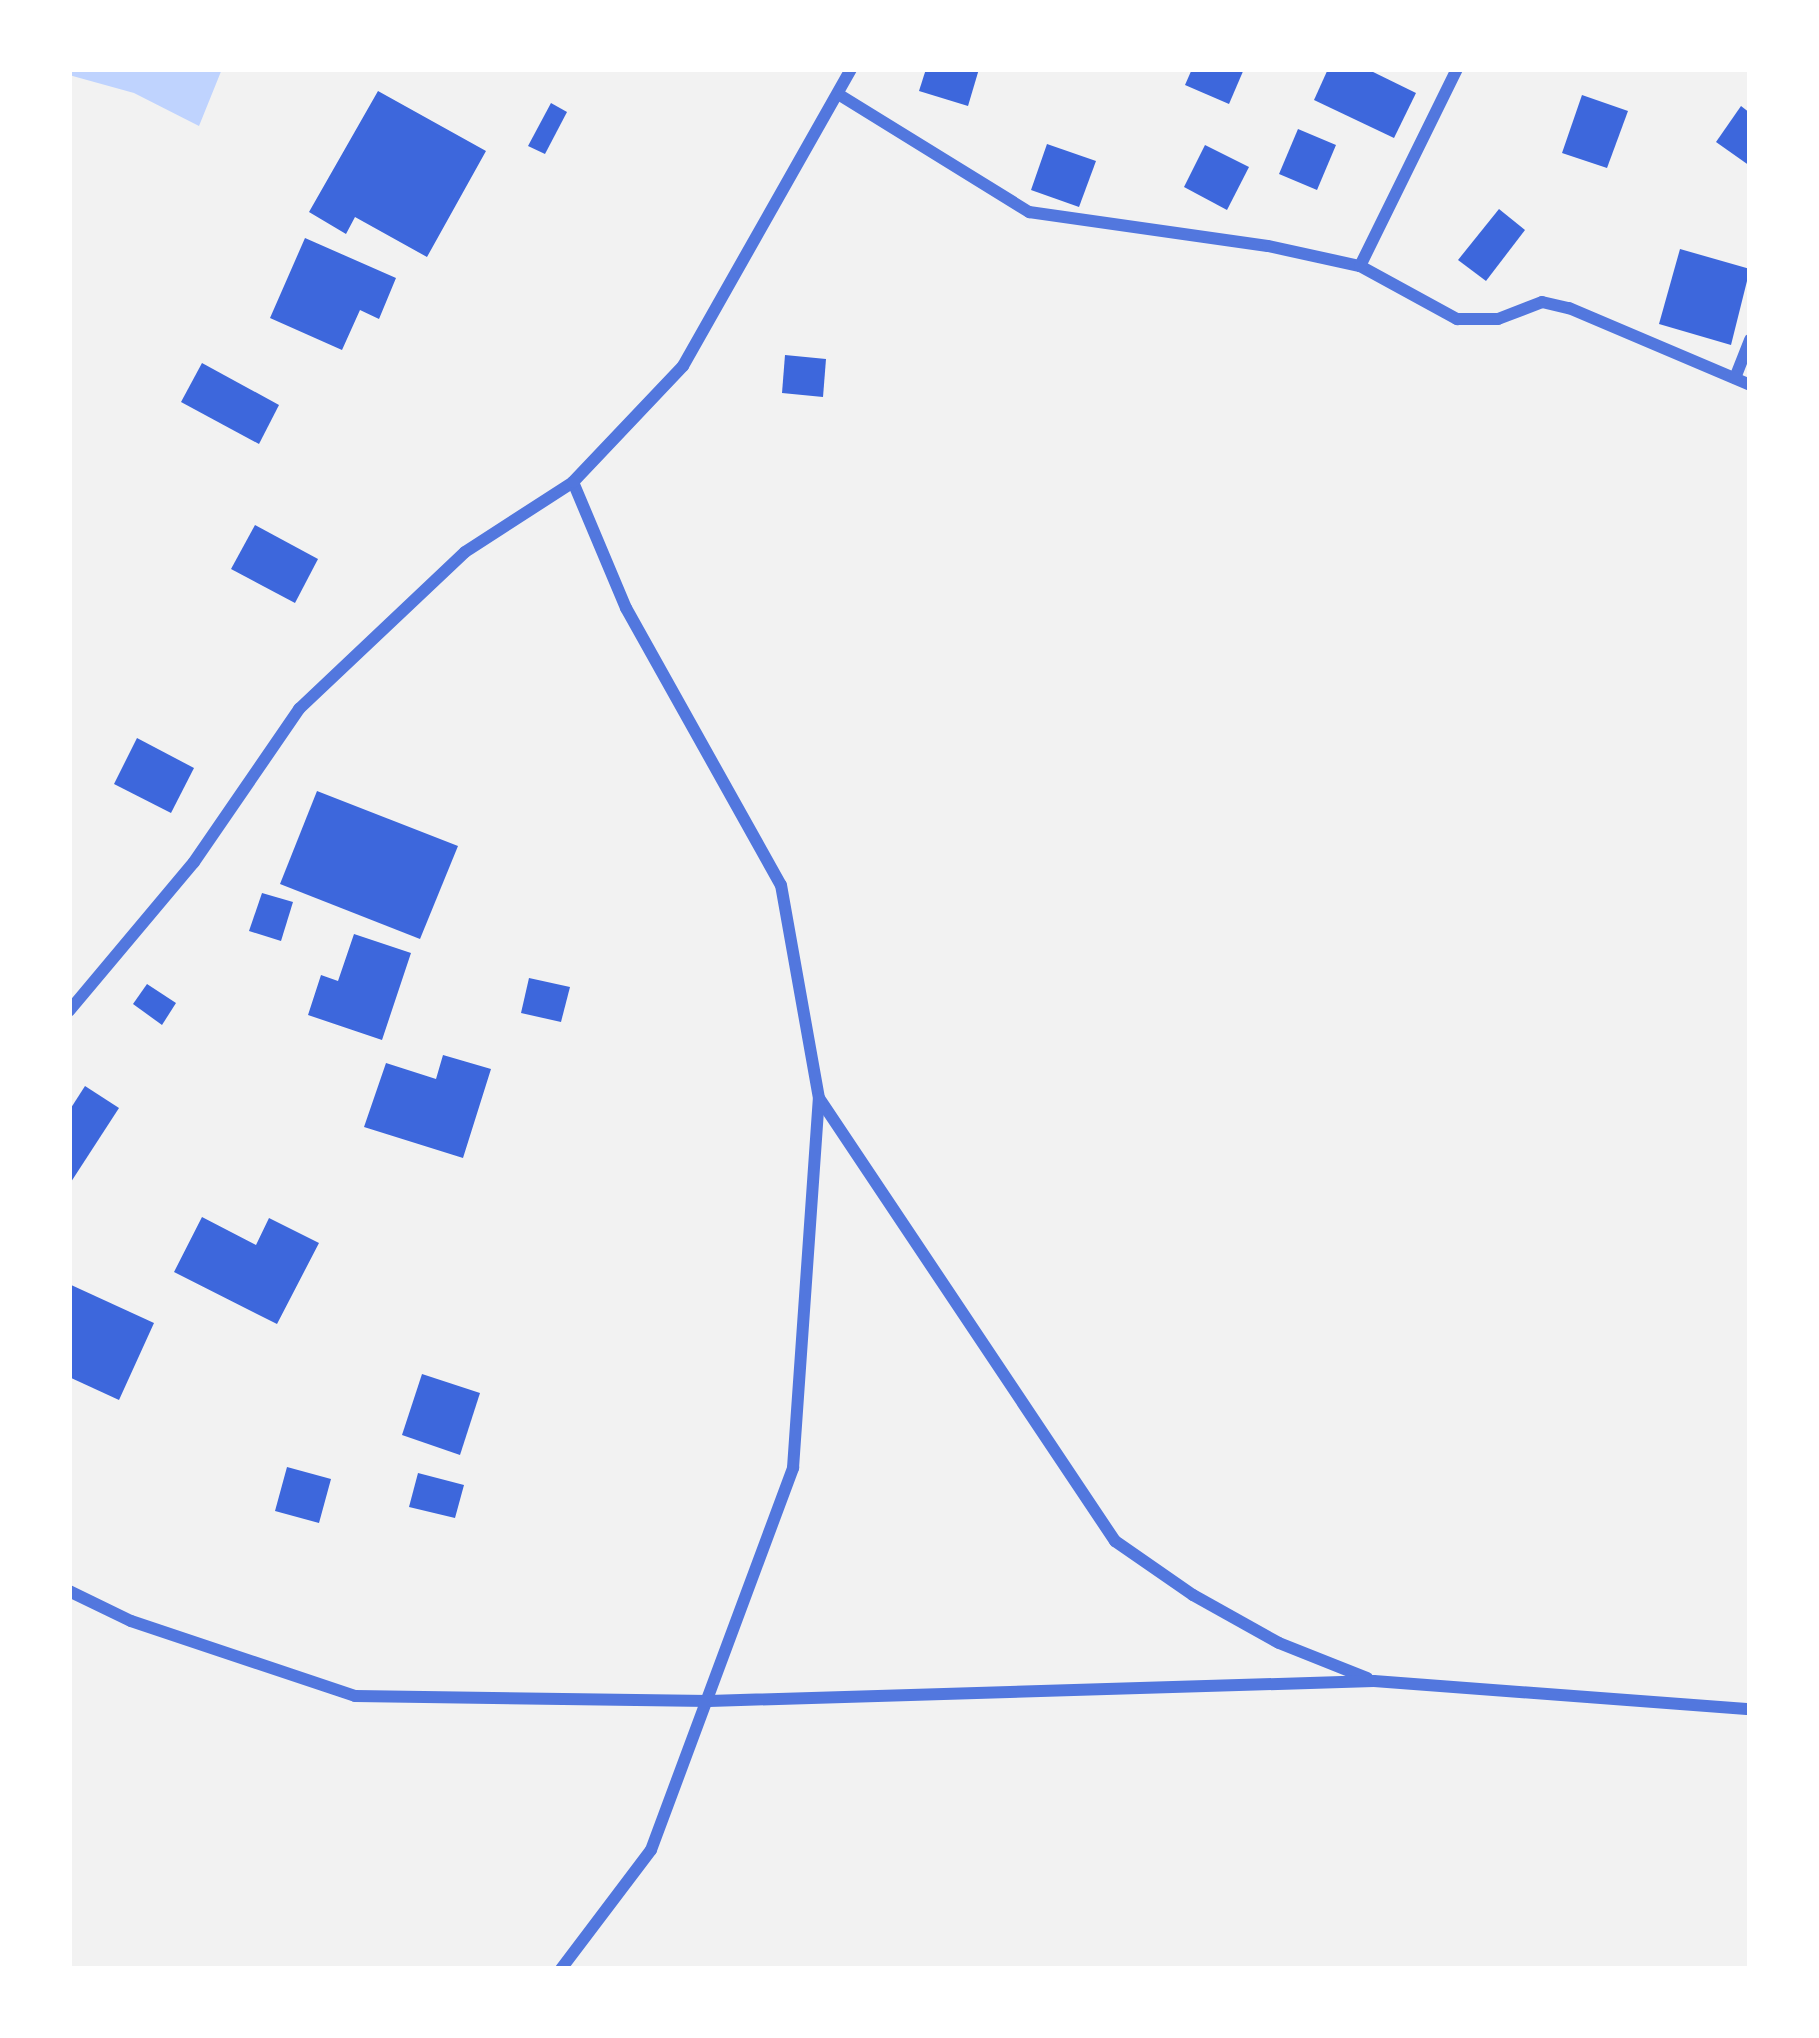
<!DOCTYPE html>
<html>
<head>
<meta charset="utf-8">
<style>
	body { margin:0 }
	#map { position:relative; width:1819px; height:2038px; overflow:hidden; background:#f2f2f2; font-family:Figtree,sans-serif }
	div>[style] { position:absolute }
	.water>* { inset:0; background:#bfd3fe }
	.building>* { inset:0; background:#3d67dc }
	.minor>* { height:12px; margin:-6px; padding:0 6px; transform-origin:6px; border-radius:6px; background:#5277de }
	span { translate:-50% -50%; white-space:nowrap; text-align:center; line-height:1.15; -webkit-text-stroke:9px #fff; paint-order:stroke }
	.frame { position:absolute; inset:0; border:72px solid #fff; pointer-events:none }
</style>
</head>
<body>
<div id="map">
	<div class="water">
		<i style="clip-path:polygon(69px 69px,222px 69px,199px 126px,134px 93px,69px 75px)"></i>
	</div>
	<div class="building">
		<i style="clip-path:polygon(926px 69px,979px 69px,968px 106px,919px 91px)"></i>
		<i style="clip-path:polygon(1192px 69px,1244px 69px,1229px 104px,1185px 85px)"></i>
		<i style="clip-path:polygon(1328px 69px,1367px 69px,1416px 93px,1394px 138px,1314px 100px)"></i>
		<i style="clip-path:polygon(378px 91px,486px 151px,427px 257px,355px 217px,346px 234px,309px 212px)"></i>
		<i style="clip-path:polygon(1582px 95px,1628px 111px,1607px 168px,1562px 153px)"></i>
		<i style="clip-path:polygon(551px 103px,567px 112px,545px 154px,528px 146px)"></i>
		<i style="clip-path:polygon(1741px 106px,1750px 113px,1750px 166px,1716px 142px)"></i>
		<i style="clip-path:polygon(1298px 129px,1336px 145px,1317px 190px,1279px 174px)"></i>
		<i style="clip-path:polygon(1047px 144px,1096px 161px,1079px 207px,1031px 190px)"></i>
		<i style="clip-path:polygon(1205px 145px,1249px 167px,1227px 210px,1184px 187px)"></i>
		<i style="clip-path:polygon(1499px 209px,1525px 230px,1486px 281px,1458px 260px)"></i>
		<i style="clip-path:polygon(305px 238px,396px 278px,379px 319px,360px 310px,342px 350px,270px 318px)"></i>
		<i style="clip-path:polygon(1680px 249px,1750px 269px,1731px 345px,1659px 324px)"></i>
		<i style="clip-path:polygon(785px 355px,826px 359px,823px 397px,782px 393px)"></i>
		<i style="clip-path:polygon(202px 363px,279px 405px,259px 444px,181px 402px)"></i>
		<i style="clip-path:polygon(255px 525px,318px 559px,295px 603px,231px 569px)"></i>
		<i style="clip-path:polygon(137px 738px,194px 768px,171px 813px,114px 784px)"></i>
		<i style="clip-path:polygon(317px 791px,458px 846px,420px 939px,280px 884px)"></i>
		<i style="clip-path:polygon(262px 893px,293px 902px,281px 941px,249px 931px)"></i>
		<i style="clip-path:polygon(354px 934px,411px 953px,382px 1040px,308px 1015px,321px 975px,338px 981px)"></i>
		<i style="clip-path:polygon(529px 978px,570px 987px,561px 1022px,521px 1013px)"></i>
		<i style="clip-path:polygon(147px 984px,176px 1003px,162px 1025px,133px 1004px)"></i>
		<i style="clip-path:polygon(443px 1055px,491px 1069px,463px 1158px,364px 1127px,386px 1063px,436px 1079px)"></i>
		<i style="clip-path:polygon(85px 1086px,119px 1108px,69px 1185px,69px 1111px)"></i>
		<i style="clip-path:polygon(202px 1217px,256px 1245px,269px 1218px,319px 1243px,277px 1324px,174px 1272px)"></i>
		<i style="clip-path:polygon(69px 1284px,154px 1323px,119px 1400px,69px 1377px)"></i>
		<i style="clip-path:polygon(422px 1374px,480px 1393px,460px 1455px,402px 1435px)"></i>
		<i style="clip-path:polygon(287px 1467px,331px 1479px,319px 1523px,275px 1511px)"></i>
		<i style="clip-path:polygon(418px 1473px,464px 1485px,455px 1518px,409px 1507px)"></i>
	</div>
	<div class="minor">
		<i style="left:838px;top:94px;width:225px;rotate:31.7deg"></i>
		<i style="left:1029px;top:212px;width:241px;rotate:8.1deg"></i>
		<i style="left:1268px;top:246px;width:94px;rotate:12.3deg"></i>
		<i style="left:1360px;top:266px;width:111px;rotate:28.7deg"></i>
		<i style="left:1457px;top:319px;width:41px"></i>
		<i style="left:1498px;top:319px;width:47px;rotate:-21.1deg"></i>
		<i style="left:1542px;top:302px;width:28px;rotate:13deg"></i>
		<i style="left:1569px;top:308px;width:197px;rotate:23deg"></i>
		<i style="left:1360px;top:266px;width:220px;rotate:-63.8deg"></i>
		<i style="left:1735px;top:378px;width:41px;rotate:-68.5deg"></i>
		<i style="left:573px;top:482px;width:137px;rotate:67.2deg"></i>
		<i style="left:626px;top:608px;width:317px;rotate:60.8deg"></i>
		<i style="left:781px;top:885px;width:216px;rotate:79.9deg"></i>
		<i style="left:819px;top:1098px;width:533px;rotate:56.25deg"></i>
		<i style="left:1115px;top:1541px;width:95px;rotate:34.7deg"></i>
		<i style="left:1193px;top:1595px;width:98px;rotate:29.2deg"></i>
		<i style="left:1279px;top:1643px;width:95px;rotate:21.7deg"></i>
		<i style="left:69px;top:1011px;width:194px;rotate:-50deg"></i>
		<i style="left:194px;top:862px;width:186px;rotate:-55.5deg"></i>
		<i style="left:299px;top:709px;width:228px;rotate:-43.4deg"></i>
		<i style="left:465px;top:552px;width:129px;rotate:-32.9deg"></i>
		<i style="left:573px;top:482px;width:160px;rotate:-46.5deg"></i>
		<i style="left:683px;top:366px;width:341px;rotate:-60.5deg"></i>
		<i style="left:69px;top:1591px;width:69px;rotate:25.8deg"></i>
		<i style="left:131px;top:1621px;width:236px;rotate:18.5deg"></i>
		<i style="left:355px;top:1696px;width:354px;rotate:0.8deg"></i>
		<i style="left:709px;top:1701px;width:665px;rotate:-1.72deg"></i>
		<i style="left:1374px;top:1681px;width:377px;rotate:4.3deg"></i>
		<i style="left:561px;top:1969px;width:149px;rotate:-52.9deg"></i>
		<i style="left:651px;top:1850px;width:408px;rotate:-69.6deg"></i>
		<i style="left:793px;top:1468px;width:370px;rotate:-86deg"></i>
	</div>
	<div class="frame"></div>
</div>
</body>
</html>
